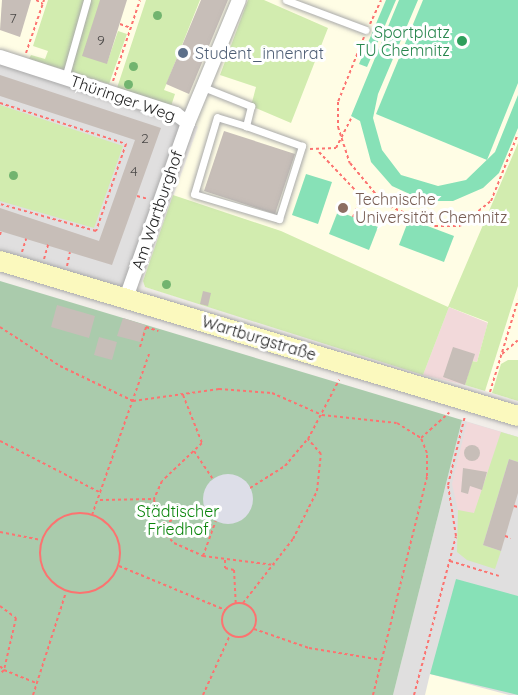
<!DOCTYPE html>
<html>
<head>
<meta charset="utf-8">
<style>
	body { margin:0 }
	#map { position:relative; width:518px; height:695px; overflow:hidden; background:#f2eee9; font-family:Quicksand,sans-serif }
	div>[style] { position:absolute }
	.residential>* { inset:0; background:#e0dfdf }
	.commercial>* { inset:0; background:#f2d9da }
	.education>* { inset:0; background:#fffde5 }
	.grass>* { inset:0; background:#d2ecaf }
	.cemetery>* { inset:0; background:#aacbac }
	.pitch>* { inset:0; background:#87e1b7 }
	.plaza>* { inset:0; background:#dddee8 }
	.round { border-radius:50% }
	.building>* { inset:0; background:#c7beb8 }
	.path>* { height:2px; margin-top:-1px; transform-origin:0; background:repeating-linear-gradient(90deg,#fc7370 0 3px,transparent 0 6px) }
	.path>.ring { margin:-1px; padding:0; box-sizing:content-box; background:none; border:2px solid #fc7370; border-radius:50% }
	.roads { filter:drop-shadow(0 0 2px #a9a9a9) drop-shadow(0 0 2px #a9a9a9) }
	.service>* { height:7px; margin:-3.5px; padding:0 3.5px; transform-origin:3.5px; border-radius:3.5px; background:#fff }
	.minor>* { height:14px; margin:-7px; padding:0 7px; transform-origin:7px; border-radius:7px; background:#fff }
	.secondary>* { height:20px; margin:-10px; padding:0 10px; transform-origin:10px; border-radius:10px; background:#fbf9be }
	.trees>* { width:9px; height:9px; margin:-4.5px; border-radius:50%; background:#72b46f }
	.dots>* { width:16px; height:16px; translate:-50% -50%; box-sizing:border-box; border:3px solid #fff; border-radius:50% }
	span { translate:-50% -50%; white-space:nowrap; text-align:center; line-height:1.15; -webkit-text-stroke:6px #fff; paint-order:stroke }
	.number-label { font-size:14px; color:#4b4948 }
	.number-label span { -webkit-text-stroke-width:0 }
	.leisure-label { font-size:16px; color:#27864d }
	.right { translate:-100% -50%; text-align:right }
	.service-label { font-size:16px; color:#4e5e75 }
	.left { translate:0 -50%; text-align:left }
	.street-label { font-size:16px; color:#222 }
	.education-label { font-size:16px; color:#785e54 }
	.park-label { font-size:16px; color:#0a850b }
</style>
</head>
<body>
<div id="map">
	<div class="residential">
		<i style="clip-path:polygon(0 63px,188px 123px,121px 297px,0 258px)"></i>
		<i style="clip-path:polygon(462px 420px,518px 437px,518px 695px,393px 695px)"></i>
	</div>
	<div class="commercial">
		<i style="clip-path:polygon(449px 307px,488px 322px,477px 363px,473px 361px,465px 385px,423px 375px)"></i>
		<i style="clip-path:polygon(467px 422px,501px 432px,474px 514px,458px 510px,452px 484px)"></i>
	</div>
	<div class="education">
		<i style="clip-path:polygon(0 0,518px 0,518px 401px,465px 385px,472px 361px,477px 362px,488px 323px,449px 307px,227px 312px,145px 287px,143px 281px,198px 127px,171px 106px,0 50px)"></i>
		<i style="clip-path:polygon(430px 674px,509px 695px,425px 695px)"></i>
	</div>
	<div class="grass">
		<i style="clip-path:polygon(48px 0,100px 0,107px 63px,118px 31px,127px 34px,109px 84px,29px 59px,31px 55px,45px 59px,48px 51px,33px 46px)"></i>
		<i style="clip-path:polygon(146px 0,200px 0,164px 90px,175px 94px,171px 106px,117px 88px)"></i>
		<i style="clip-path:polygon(248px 0,264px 0,328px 28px,291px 123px,251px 106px,256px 87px,220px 75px)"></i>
		<i style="clip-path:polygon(0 105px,123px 146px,94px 228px,0 201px)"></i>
		<i style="clip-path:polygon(518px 143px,518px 286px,485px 391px,465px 385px,472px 361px,477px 362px,488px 322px,449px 307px,423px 375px,145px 287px,143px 281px,173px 195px,281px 231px,448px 307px)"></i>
		<i style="clip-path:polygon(508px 360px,518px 360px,518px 401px,492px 393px,501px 364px)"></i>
		<i style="clip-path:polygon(501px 432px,518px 437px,518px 462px,509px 459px,483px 545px,501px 551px,495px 569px,467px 560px,457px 552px,458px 510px,474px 513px)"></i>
	</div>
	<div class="cemetery">
		<i style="clip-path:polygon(0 281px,462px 420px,393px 695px,0 695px)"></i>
	</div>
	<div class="pitch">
		<i style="clip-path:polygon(386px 0,396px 0,367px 67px,359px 64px)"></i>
		<i style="clip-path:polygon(399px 0,418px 0,378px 94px,373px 118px,382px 150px,401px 175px,438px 186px,466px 180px,495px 152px,518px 95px,518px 128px,499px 173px,483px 188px,453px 201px,425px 201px,392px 186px,371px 162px,360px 121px,351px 116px)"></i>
		<i style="clip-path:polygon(423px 0,518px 0,518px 83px,487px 160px,376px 114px)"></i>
		<i style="clip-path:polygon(306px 174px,332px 182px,318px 224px,292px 215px)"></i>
		<i style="clip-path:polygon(338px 211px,378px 227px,369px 250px,329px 234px)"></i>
		<i style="clip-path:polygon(409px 219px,454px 236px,444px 262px,399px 245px)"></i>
		<i style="clip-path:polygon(456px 579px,518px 596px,518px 695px,430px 674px)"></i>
	</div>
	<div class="plaza">
		<i class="round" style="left:203px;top:474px;width:50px;height:50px"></i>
	</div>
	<div class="building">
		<i style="clip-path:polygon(2px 0,31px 0,20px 37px,0 30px)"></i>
		<i style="clip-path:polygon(100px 0,127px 0,107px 64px,82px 56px)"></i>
		<i style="clip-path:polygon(201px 0,228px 0,189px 94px,166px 84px)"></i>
		<i style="clip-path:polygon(0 75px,161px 128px,112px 265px,0 231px,0 208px,99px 241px,135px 140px,0 96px)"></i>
		<i style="clip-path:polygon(224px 131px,295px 154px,275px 214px,204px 191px)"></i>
		<i style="clip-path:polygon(203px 291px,211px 293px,208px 306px,200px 304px)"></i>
		<i style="clip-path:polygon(57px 305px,95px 316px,89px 338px,51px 327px)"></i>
		<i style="clip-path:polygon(123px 318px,145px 325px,140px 342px,117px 336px)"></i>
		<i style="clip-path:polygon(99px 337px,117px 342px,112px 360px,94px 355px)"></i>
		<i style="clip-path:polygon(453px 347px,475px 354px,465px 385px,443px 377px)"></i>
		<i class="round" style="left:464px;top:445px;width:16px;height:16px"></i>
		<i style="clip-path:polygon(509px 459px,518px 462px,518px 493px,501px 551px,483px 545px)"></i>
		<i style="clip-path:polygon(463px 468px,487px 472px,482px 490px,470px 486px,468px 494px,461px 492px)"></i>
	</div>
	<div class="path">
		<i style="left:36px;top:0;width:8px;rotate:30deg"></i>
		<i style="left:120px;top:24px;width:12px;rotate:20deg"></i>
		<i style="left:370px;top:24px;width:26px;rotate:-65deg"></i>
		<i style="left:364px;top:37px;width:70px;rotate:111.8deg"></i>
		<i style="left:338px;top:102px;width:25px;rotate:90deg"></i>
		<i style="left:338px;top:127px;width:38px;rotate:72deg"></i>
		<i style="left:350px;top:163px;width:53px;rotate:50.3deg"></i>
		<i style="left:26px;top:53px;width:56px;rotate:-71.2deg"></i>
		<i style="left:113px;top:81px;width:85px;rotate:-71.6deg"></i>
		<i style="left:0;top:103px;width:133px;rotate:18deg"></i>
		<i style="left:126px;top:144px;width:92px;rotate:109deg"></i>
		<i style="left:96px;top:231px;width:100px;rotate:-164.3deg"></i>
		<i style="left:310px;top:149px;width:26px;rotate:-2deg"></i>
		<i style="left:336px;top:148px;width:33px;rotate:-63deg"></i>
		<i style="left:319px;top:152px;width:55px;rotate:46.5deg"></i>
		<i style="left:357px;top:192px;width:85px;rotate:23.6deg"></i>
		<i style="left:435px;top:226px;width:25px"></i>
		<i style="left:460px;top:226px;width:40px;rotate:-39deg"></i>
		<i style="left:491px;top:201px;width:72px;rotate:-68.1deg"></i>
		<i style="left:137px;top:196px;width:11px;rotate:15deg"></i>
		<i style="left:353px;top:217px;width:25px;rotate:-69deg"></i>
		<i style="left:0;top:235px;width:4px;rotate:-76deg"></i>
		<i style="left:22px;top:252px;width:14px;rotate:-73deg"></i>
		<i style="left:44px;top:259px;width:15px;rotate:-74deg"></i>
		<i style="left:67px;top:266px;width:14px;rotate:-78deg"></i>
		<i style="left:0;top:327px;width:72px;rotate:33deg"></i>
		<i style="left:60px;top:366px;width:81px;rotate:25.6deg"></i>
		<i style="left:133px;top:401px;width:87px;rotate:-7.9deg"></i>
		<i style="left:219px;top:389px;width:53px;rotate:4.3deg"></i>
		<i style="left:272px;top:393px;width:55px;rotate:23.7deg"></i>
		<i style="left:322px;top:415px;width:75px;rotate:6.1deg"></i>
		<i style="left:397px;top:423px;width:28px;rotate:32deg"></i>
		<i style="left:140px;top:347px;width:21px;rotate:-73deg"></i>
		<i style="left:146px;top:327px;width:13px;rotate:18deg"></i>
		<i style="left:502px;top:354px;width:21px;rotate:-41deg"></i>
		<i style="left:490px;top:392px;width:96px;rotate:-73.1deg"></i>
		<i style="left:183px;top:395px;width:52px;rotate:68.4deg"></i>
		<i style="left:202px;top:443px;width:55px;rotate:136.5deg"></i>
		<i style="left:162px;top:481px;width:20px;rotate:114deg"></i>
		<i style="left:154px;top:499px;width:27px;rotate:82deg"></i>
		<i style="left:158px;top:526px;width:23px;rotate:47deg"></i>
		<i style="left:174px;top:543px;width:32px;rotate:24deg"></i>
		<i style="left:203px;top:556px;width:72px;rotate:7.2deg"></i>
		<i style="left:0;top:441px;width:114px;rotate:27.2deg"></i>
		<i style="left:194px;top:451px;width:34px;rotate:56deg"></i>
		<i style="left:250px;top:488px;width:41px;rotate:-32.2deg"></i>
		<i style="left:285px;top:466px;width:35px;rotate:-50deg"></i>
		<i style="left:308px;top:439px;width:67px;rotate:-62.3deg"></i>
		<i style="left:100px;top:500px;width:54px;rotate:-1.1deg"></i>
		<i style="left:514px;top:506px;width:4px;rotate:14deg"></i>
		<i class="ring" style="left:40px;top:513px;width:78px;height:78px"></i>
		<i style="left:92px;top:515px;width:171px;rotate:-70.5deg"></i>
		<i style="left:158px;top:526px;width:50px;rotate:-22.4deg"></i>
		<i style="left:0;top:532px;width:42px;rotate:11deg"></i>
		<i style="left:505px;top:536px;width:6px;rotate:18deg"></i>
		<i style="left:203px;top:556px;width:37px;rotate:-70deg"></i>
		<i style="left:225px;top:560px;width:8px;rotate:90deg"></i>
		<i style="left:225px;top:568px;width:9px;rotate:13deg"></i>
		<i style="left:234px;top:570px;width:33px;rotate:87deg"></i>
		<i style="left:450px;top:561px;width:51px;rotate:17deg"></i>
		<i style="left:119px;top:566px;width:115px;rotate:22.5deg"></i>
		<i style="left:243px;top:603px;width:81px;rotate:-52deg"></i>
		<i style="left:293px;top:539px;width:54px;rotate:-63.4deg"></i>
		<i style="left:317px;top:491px;width:37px;rotate:-84deg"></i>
		<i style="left:321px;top:454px;width:20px;rotate:-131deg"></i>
		<i class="ring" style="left:222px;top:603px;width:32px;height:32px"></i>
		<i style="left:0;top:606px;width:20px;rotate:37deg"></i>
		<i style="left:16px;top:618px;width:53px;rotate:103deg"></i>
		<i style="left:4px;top:670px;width:35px;rotate:22deg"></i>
		<i style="left:254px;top:629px;width:58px;rotate:19.1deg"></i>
		<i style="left:309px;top:648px;width:74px;rotate:9.3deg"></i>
		<i style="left:0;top:666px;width:6px;rotate:45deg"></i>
		<i style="left:4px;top:670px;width:6px;rotate:135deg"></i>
		<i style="left:33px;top:695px;width:108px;rotate:-72.2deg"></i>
		<i style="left:203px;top:695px;width:66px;rotate:-65.8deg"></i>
		<i style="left:373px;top:695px;width:226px;rotate:-76.1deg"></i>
		<i style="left:427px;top:476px;width:23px;rotate:-90deg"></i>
		<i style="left:427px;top:453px;width:16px;rotate:-112deg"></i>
		<i style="left:421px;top:438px;width:38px;rotate:-42deg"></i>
		<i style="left:414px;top:695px;width:164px;rotate:-75.2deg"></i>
		<i style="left:456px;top:536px;width:52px;rotate:-98.9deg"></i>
		<i style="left:448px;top:485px;width:71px;rotate:-76.2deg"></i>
	</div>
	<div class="roads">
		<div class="service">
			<i style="left:286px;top:0;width:85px;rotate:20.6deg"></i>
			<i style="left:65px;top:78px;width:81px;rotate:-74.2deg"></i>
			<i style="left:203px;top:87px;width:52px;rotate:21.6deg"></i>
			<i style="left:251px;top:106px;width:21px;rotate:104deg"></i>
			<i style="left:246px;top:126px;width:30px;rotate:-163deg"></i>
			<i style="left:217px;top:117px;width:80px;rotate:106.6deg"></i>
			<i style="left:194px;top:194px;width:89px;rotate:16.4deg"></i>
			<i style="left:279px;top:219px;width:77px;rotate:-72.5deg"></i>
			<i style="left:302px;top:146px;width:59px;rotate:-160.3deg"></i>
		</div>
		<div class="minor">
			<i style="left:0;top:57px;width:185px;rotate:17.9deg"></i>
			<i style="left:176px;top:114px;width:15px;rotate:37deg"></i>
			<i style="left:126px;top:298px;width:186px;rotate:-70.5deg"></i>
			<i style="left:188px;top:123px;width:133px;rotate:-67.5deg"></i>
		</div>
		<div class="secondary">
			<i style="left:0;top:261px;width:541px;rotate:16.66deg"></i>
		</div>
	</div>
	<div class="trees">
		<i style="left:157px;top:15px"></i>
		<i style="left:133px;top:66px"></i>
		<i style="left:128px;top:84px"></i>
		<i style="left:13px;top:175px"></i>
		<i style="left:166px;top:284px"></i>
	</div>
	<div class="dots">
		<i style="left:462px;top:41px;background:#2e9e5b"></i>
		<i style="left:183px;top:53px;background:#5c6f8a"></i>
		<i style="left:343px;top:208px;background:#8d6e63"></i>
	</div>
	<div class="number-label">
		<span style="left:13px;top:18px">7</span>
		<span style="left:101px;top:40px">9</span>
		<span style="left:145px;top:138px">2</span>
		<span style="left:134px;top:171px">4</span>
	</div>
	<div class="leisure-label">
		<span class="right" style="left:450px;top:41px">Sportplatz<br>TU Chemnitz</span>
	</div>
	<div class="service-label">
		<span class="left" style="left:195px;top:53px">Student_innenrat</span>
	</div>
	<div class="street-label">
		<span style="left:123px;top:98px;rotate:19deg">Thüringer Weg</span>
		<span style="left:157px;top:210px;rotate:-71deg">Am Wartburghof</span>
		<span style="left:259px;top:338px;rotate:17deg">Wartburgstraße</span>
	</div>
	<div class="education-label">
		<span class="left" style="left:355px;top:208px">Technische<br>Universität Chemnitz</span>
	</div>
	<div class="park-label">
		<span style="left:178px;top:520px">Städtischer<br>Friedhof</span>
	</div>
</div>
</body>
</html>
